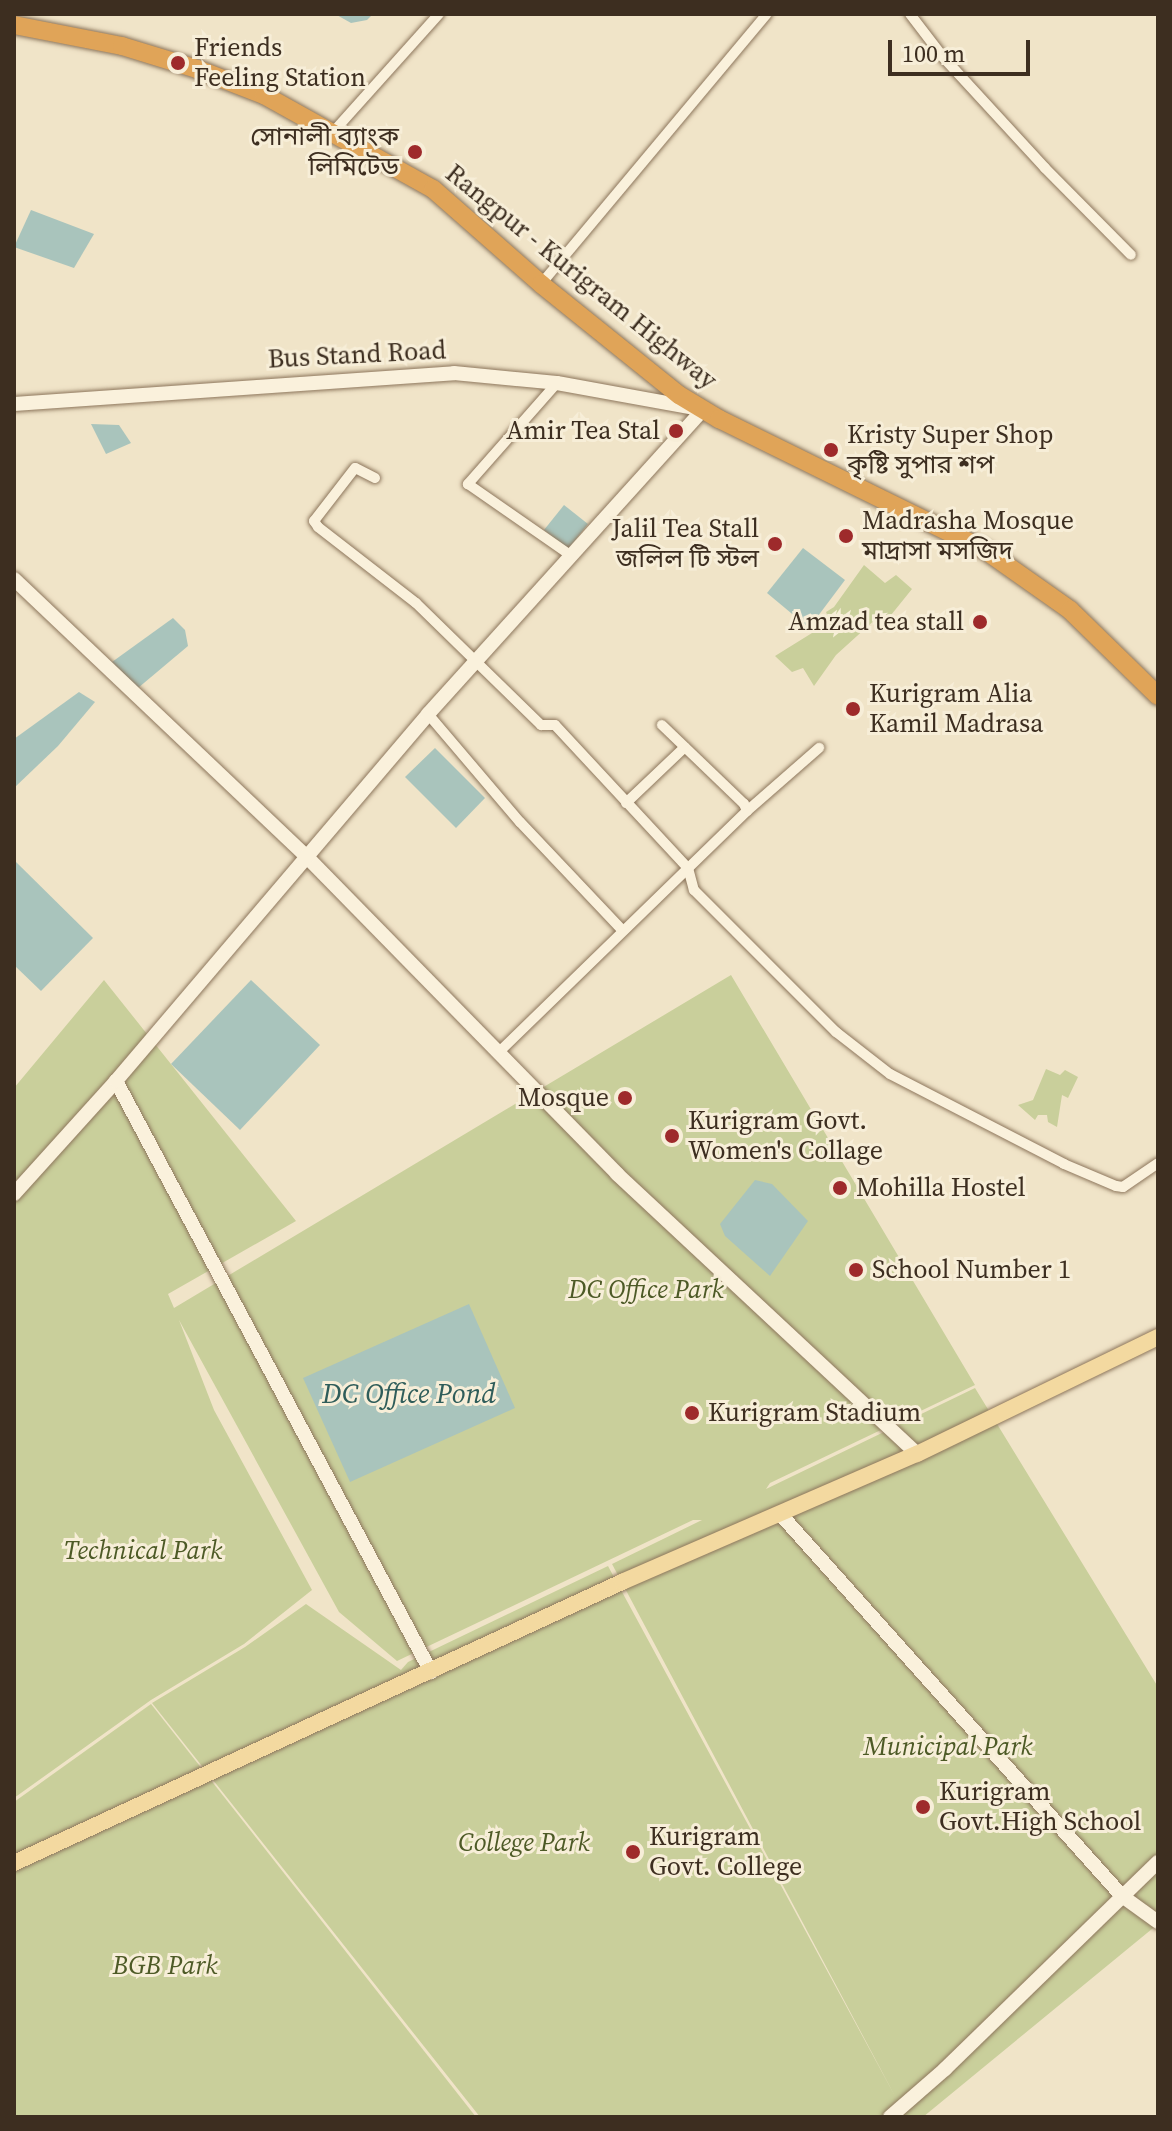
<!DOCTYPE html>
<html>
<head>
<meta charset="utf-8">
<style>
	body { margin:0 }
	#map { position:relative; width:1172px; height:2131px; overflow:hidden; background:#f0e4c8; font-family:"Source Serif 4","Noto Sans Bengali",serif }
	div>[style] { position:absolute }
	.green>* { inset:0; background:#c9cf9b }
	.water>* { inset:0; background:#a9c4bc }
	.roads { filter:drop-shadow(0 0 2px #8d765c) drop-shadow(0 0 2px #8d765c) }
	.street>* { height:10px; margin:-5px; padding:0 5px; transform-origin:5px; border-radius:5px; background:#faf1dc }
	.secondary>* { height:14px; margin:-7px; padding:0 7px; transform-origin:7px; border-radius:7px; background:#faf1dc }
	.primary>* { height:16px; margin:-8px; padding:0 8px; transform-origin:8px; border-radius:8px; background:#f3d9a0 }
	.highway>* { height:18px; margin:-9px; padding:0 9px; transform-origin:9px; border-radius:9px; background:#e0a458 }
	.dots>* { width:22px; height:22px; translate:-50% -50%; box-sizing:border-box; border:4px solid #f7eed8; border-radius:50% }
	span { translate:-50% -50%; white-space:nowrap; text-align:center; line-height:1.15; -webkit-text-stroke:6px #f7eed8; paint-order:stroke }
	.poi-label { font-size:26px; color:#3d2e20 }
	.left { translate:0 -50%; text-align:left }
	.right { translate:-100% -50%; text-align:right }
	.street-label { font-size:26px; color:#3d2e20 }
	.park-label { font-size:26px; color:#4d5a26; font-style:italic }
	.water-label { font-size:28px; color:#2f5d5a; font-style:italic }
	.frame { position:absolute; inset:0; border:16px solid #3d2e20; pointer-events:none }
	.scale { position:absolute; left:888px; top:40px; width:142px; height:36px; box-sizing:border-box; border:4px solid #3d2e20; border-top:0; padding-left:10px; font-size:24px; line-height:28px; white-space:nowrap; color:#3d2e20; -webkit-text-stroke:6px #f7eed8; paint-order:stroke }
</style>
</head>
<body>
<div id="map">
	<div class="green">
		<i style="clip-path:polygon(864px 565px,885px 583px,896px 575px,912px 589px,887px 620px,878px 617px,836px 655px,814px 686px,803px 668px,792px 672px,775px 656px,812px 633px,819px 624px,827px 630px,830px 622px,826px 612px,834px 607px)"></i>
		<i style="clip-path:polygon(731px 975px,975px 1385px,770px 1483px,766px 1489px,975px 1388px,1158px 1687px,1158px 1924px,923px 2117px,480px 2117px,152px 1703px,245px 1647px,306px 1604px,401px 1670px,408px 1662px,608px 1566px,896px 2098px,612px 1564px,702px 1520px,693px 1520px,397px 1661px,339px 1612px,179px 1320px,214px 1410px,312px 1590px,244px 1644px,151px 1700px,14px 1798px,14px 1088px,104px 980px,296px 1221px,168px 1294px,174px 1308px)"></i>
		<i style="clip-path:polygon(1046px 1069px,1060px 1075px,1065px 1070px,1078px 1077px,1068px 1098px,1062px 1095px,1057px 1127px,1048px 1122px,1047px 1115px,1038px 1115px,1035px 1120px,1018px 1105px,1033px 1100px)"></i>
		<i style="clip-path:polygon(151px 1704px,476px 2117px,14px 2117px,14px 1802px)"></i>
	</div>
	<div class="water">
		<i style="clip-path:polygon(335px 14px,373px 14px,367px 20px,351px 23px)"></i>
		<i style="clip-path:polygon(31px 210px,94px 234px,74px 268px,14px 247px)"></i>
		<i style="clip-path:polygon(91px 424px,119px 425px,131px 443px,106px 454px)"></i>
		<i style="clip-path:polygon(564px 505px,588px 524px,568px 549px,544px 530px)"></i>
		<i style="clip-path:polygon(803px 548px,845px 580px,809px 628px,767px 593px)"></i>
		<i style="clip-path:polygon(173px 618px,185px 630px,188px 646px,138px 688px,112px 662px)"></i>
		<i style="clip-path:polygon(79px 692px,95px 702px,58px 746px,14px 788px,14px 739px)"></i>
		<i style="clip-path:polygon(435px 748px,485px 798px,456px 828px,405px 777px)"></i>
		<i style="clip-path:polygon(14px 860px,93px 938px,41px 991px,14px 965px)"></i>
		<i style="clip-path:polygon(251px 980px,320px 1045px,240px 1130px,171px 1064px)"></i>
		<i style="clip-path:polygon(755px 1180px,772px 1184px,808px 1221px,770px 1276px,725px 1236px,720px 1224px)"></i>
		<i style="clip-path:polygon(469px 1304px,515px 1408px,350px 1482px,303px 1378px)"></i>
	</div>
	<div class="roads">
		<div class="street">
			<i style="left:910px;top:14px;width:54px;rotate:52.5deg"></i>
			<i style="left:943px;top:57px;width:151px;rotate:47.4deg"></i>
			<i style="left:1045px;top:168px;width:122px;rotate:45.3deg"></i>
			<i style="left:334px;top:131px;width:157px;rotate:-48.1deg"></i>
			<i style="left:541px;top:284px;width:352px;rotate:-50.1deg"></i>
			<i style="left:557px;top:383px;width:135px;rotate:131.4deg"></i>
			<i style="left:468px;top:484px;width:124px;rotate:34.8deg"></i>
			<i style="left:375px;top:478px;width:22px;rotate:-153deg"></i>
			<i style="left:355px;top:468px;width:67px;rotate:127.7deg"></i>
			<i style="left:314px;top:521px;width:7px;rotate:56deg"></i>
			<i style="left:318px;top:527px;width:124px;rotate:37.8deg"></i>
			<i style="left:416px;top:603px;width:175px;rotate:44.3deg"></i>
			<i style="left:541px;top:725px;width:14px"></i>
			<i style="left:555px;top:725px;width:195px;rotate:47.1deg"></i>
			<i style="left:688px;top:868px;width:23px;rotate:75deg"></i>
			<i style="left:694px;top:890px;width:201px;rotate:45deg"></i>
			<i style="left:836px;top:1032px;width:68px;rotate:37.9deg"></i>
			<i style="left:890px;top:1074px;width:196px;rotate:27.3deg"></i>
			<i style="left:1064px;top:1164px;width:56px;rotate:22.9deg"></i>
			<i style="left:1116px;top:1186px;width:7px;rotate:8deg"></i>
			<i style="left:1123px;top:1187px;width:42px;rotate:-34.4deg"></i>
			<i style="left:428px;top:714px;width:142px;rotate:49.6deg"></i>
			<i style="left:520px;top:822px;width:149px;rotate:46.6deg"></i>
			<i style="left:626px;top:803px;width:81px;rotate:-43.5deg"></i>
			<i style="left:747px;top:811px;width:96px;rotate:-41.2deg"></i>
			<i style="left:498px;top:1053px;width:347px;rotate:-44.2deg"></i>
			<i style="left:747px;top:811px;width:8px;rotate:-113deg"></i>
			<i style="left:744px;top:804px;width:114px;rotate:-136.1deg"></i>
		</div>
		<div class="secondary">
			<i style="left:14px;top:404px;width:441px;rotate:-4deg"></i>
			<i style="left:454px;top:373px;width:103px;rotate:5.5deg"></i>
			<i style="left:557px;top:383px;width:139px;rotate:10.3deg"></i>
			<i style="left:14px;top:579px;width:402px;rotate:43.5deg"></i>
			<i style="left:306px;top:856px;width:445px;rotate:45.6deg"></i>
			<i style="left:617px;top:1174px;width:410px;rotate:43deg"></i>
			<i style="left:116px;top:1081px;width:670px;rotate:61.94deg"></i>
			<i style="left:14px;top:1194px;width:152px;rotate:-47.9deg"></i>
			<i style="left:116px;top:1081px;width:482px;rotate:-49.6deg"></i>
			<i style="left:428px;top:714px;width:410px;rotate:-47.9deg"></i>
			<i style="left:782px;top:1516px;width:510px;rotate:48.18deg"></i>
			<i style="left:1122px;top:1896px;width:44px;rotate:35.8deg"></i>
			<i style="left:890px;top:2117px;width:73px;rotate:-41.1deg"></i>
			<i style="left:945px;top:2069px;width:297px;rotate:-44.2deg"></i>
		</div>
		<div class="primary">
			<i style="left:14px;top:1863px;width:670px;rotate:-24.81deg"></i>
			<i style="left:622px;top:1582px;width:322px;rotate:-23.5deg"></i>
			<i style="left:917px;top:1454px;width:268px;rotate:-25.9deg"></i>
		</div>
		<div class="highway">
			<i style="left:14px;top:25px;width:110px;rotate:11deg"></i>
			<i style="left:122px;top:46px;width:78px;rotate:17deg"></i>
			<i style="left:197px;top:69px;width:72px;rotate:21.2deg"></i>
			<i style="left:264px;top:95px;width:193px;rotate:29.1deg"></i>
			<i style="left:433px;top:189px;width:144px;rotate:41.3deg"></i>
			<i style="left:541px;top:284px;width:177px;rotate:38.8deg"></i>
			<i style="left:679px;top:395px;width:47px;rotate:31deg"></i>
			<i style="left:719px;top:419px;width:297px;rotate:26.2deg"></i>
			<i style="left:985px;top:550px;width:104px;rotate:35.2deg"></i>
			<i style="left:1070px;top:610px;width:123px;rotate:44.3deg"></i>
		</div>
	</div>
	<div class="dots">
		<i style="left:178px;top:63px;background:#9e2a2b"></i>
		<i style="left:415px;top:152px;background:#9e2a2b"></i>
		<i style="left:676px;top:431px;background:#9e2a2b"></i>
		<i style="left:831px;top:450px;background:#9e2a2b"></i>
		<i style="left:846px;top:536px;background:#9e2a2b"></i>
		<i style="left:775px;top:544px;background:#9e2a2b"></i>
		<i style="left:980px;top:622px;background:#9e2a2b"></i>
		<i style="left:853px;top:709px;background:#9e2a2b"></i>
		<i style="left:625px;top:1098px;background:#9e2a2b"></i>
		<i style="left:672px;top:1136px;background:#9e2a2b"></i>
		<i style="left:840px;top:1188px;background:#9e2a2b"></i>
		<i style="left:856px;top:1270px;background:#9e2a2b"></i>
		<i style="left:692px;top:1413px;background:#9e2a2b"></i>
		<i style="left:923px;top:1807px;background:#9e2a2b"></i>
		<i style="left:633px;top:1852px;background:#9e2a2b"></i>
	</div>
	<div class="poi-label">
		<span class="left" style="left:194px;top:63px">Friends<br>Feeling Station</span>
		<span class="right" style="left:399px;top:152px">সোনালী ব্যাংক<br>লিমিটেড</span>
		<span class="right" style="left:660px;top:431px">Amir Tea Stal</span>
		<span class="left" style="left:847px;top:450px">Kristy Super Shop<br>কৃষ্টি সুপার শপ</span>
		<span class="left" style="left:862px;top:536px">Madrasha Mosque<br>মাদ্রাসা মসজিদ</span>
		<span class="right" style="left:759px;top:544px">Jalil Tea Stall<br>জলিল টি স্টল</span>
		<span class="right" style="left:964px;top:622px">Amzad tea stall</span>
		<span class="left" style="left:869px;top:709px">Kurigram Alia<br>Kamil Madrasa</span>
		<span class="right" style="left:609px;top:1098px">Mosque</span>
		<span class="left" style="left:688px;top:1136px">Kurigram Govt.<br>Women's Collage</span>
		<span class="left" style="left:856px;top:1188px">Mohilla Hostel</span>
		<span class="left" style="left:872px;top:1270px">School Number 1</span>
		<span class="left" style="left:708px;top:1413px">Kurigram Stadium</span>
		<span class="left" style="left:939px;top:1807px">Kurigram<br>Govt.High School</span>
		<span class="left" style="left:649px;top:1852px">Kurigram<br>Govt. College</span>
	</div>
	<div class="street-label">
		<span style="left:581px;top:277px;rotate:39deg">Rangpur - Kurigram Highway</span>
		<span style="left:357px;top:355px;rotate:-3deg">Bus Stand Road</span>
	</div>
	<div class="park-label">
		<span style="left:646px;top:1290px">DC Office Park</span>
		<span style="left:143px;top:1551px">Technical Park</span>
		<span style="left:948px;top:1747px">Municipal Park</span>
		<span style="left:524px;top:1843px">College Park</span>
		<span style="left:165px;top:1966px">BGB Park</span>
	</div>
	<div class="water-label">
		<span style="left:409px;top:1393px">DC Office Pond</span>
	</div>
	<div class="frame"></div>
	<div class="scale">100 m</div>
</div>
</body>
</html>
